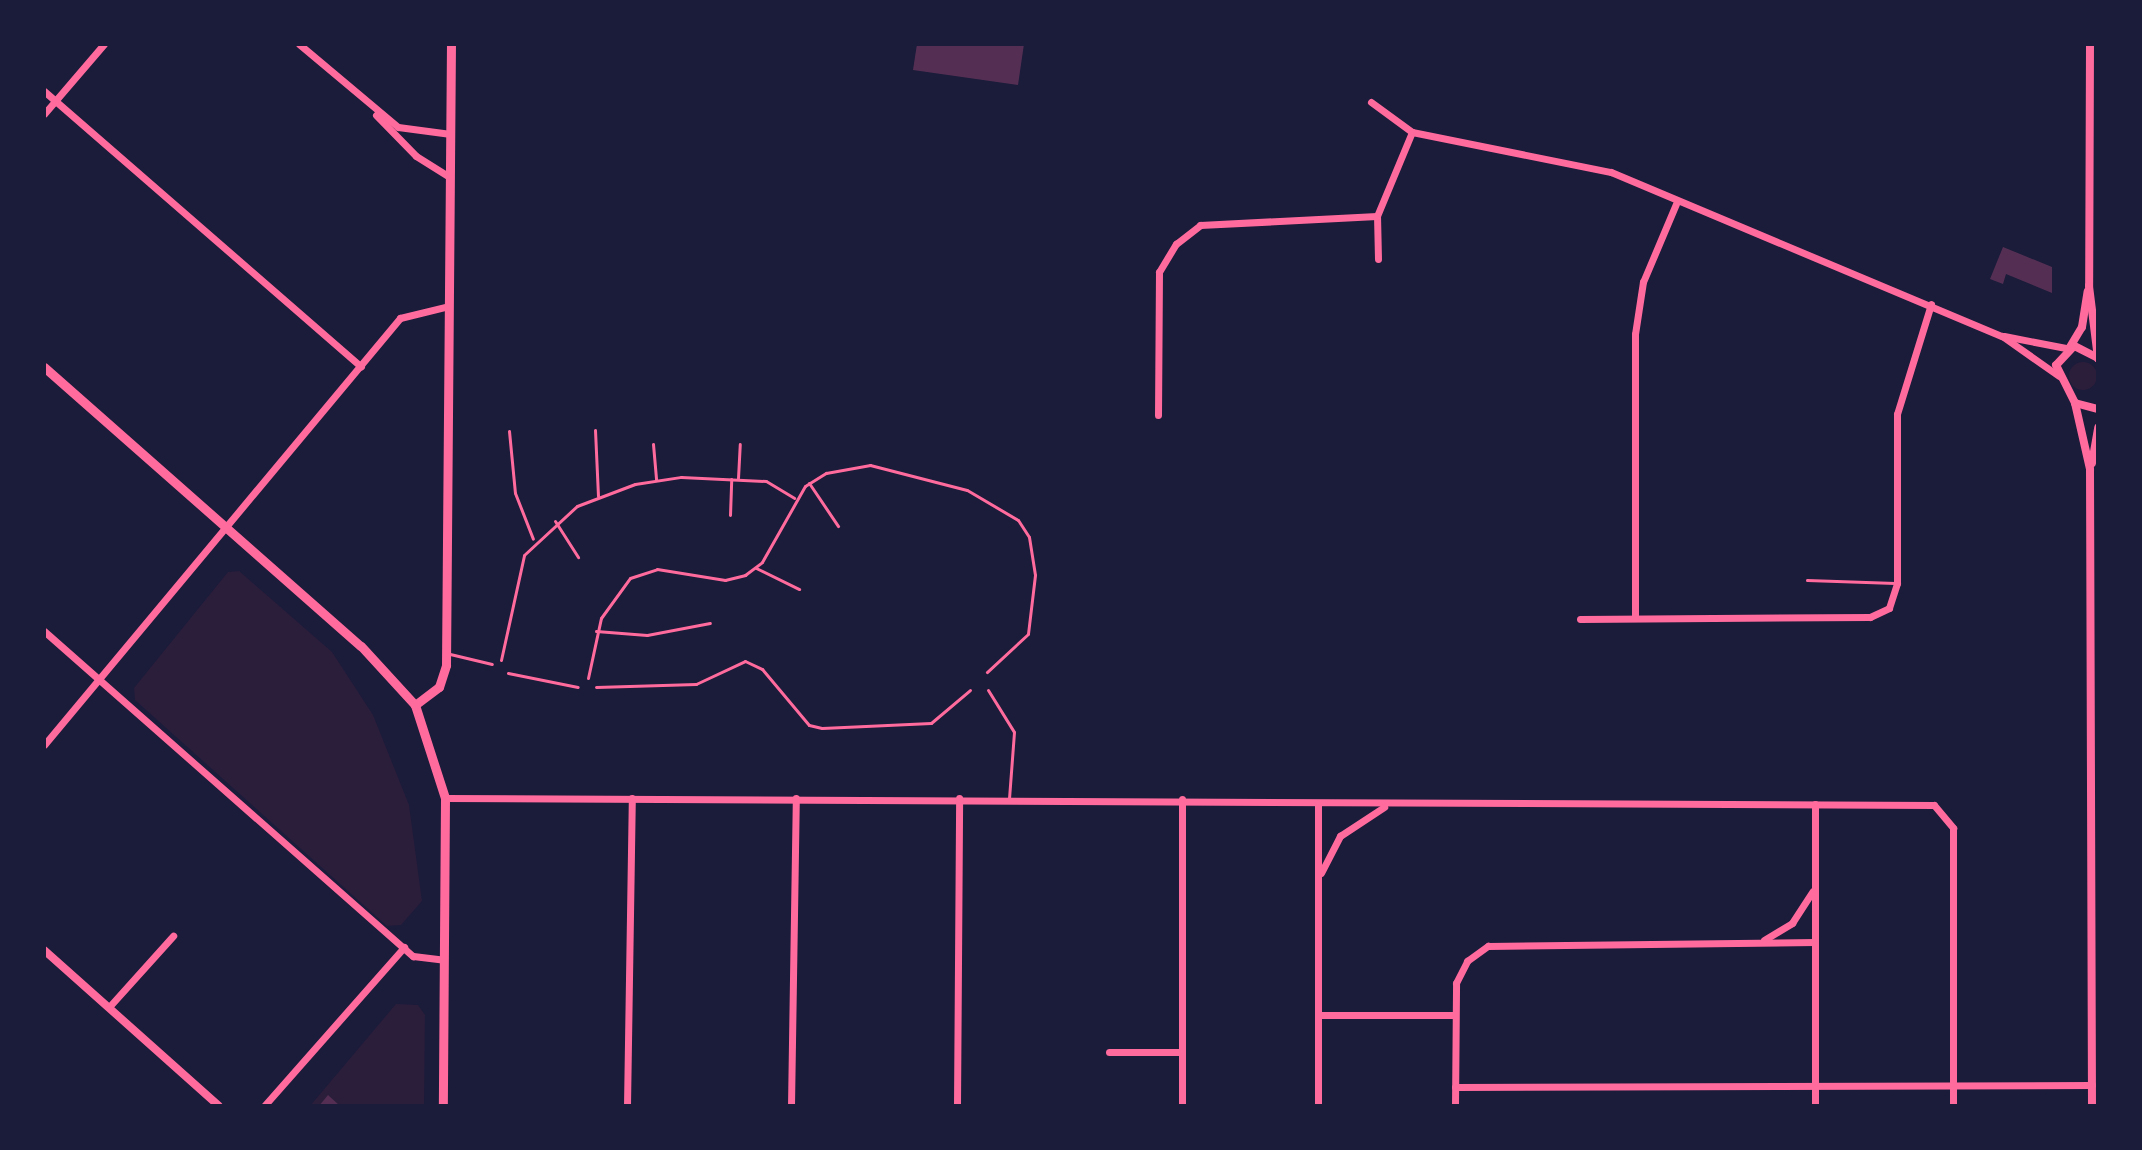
<!DOCTYPE html>
<html>
<head>
<meta charset="utf-8">
<style>
	body { margin:0 }
	#map { position:relative; width:2142px; height:1150px; overflow:hidden; background:#1b1b3a; font-family:"Sofia Sans Condensed",sans-serif }
	div>[style] { position:absolute }
	.green>* { inset:0; background:#2a1e3b }
	.round { border-radius:50% }
	.building>* { inset:0; background:#542f53 }
	.service>* { height:3px; margin:-1.5px; padding:0 1.5px; transform-origin:1.5px; border-radius:1.5px; background:#ff6b9d }
	.minor>* { height:7px; margin:-3.5px; padding:0 3.5px; transform-origin:3.5px; border-radius:3.5px; background:#ff6b9d }
	.tertiary>* { height:8px; margin:-4px; padding:0 4px; transform-origin:4px; border-radius:4px; background:#ff6b9d }
	.secondary>* { height:9px; margin:-4.5px; padding:0 4.5px; transform-origin:4.5px; border-radius:4.5px; background:#ff6b9d }
	span { translate:-50% -50%; white-space:nowrap; text-align:center; line-height:1.15; -webkit-text-stroke:6px #1b1b3a; paint-order:stroke }
	.frame { position:absolute; inset:0; border:46px solid #1b1b3a; pointer-events:none }
</style>
</head>
<body>
<div id="map">
	<div class="green">
		<i class="round" style="left:2069px;top:362px;width:28px;height:28px"></i>
		<i style="clip-path:polygon(239px 571px,332px 652px,373px 715px,409px 805px,422px 901px,401px 925px,387px 926px,135px 700px,134px 688px,228px 572px)"></i>
		<i style="clip-path:polygon(396px 1004px,418px 1005px,425px 1015px,424px 1106px,310px 1106px)"></i>
	</div>
	<div class="building">
		<i style="clip-path:polygon(917px 44px,1024px 44px,1018px 85px,913px 70px)"></i>
		<i style="clip-path:polygon(2003px 247px,2052px 267px,2052px 293px,2006px 274px,2003px 284px,1990px 279px)"></i>
		<i style="clip-path:polygon(328px 1095px,340px 1106px,319px 1106px)"></i>
	</div>
	<div class="service">
		<i style="left:595px;top:430px;width:66px;rotate:87.4deg"></i>
		<i style="left:509px;top:431px;width:62px;rotate:84.5deg"></i>
		<i style="left:515px;top:493px;width:49px;rotate:68.6deg"></i>
		<i style="left:653px;top:444px;width:36px;rotate:85deg"></i>
		<i style="left:738px;top:478px;width:34px;rotate:-87deg"></i>
		<i style="left:809px;top:483px;width:52px;rotate:56deg"></i>
		<i style="left:730px;top:515px;width:36px;rotate:-88deg"></i>
		<i style="left:555px;top:521px;width:43px;rotate:57.4deg"></i>
		<i style="left:756px;top:568px;width:48px;rotate:26deg"></i>
		<i style="left:1807px;top:580px;width:88px;rotate:2deg"></i>
		<i style="left:596px;top:631px;width:51px;rotate:4.5deg"></i>
		<i style="left:647px;top:635px;width:64px;rotate:-10.8deg"></i>
		<i style="left:450px;top:654px;width:43px;rotate:13.4deg"></i>
		<i style="left:501px;top:660px;width:107px;rotate:-77.6deg"></i>
		<i style="left:524px;top:555px;width:72px;rotate:-42.8deg"></i>
		<i style="left:577px;top:506px;width:62px;rotate:-20.8deg"></i>
		<i style="left:635px;top:484px;width:47px;rotate:-8.7deg"></i>
		<i style="left:681px;top:477px;width:85px;rotate:2.7deg"></i>
		<i style="left:766px;top:481px;width:33px;rotate:31deg"></i>
		<i style="left:508px;top:673px;width:71px;rotate:11.3deg"></i>
		<i style="left:588px;top:678px;width:61px;rotate:-77.8deg"></i>
		<i style="left:601px;top:618px;width:49px;rotate:-54.1deg"></i>
		<i style="left:630px;top:578px;width:28px;rotate:-18deg"></i>
		<i style="left:657px;top:569px;width:69px;rotate:9.2deg"></i>
		<i style="left:725px;top:580px;width:21px;rotate:-14deg"></i>
		<i style="left:745px;top:575px;width:21px;rotate:-37deg"></i>
		<i style="left:762px;top:562px;width:87px;rotate:-60.5deg"></i>
		<i style="left:805px;top:486px;width:25px;rotate:-32deg"></i>
		<i style="left:826px;top:473px;width:45px;rotate:-10.3deg"></i>
		<i style="left:870px;top:465px;width:100px;rotate:14.5deg"></i>
		<i style="left:967px;top:490px;width:59px;rotate:30.5deg"></i>
		<i style="left:1018px;top:520px;width:20px;rotate:57deg"></i>
		<i style="left:1029px;top:537px;width:38px;rotate:81deg"></i>
		<i style="left:1035px;top:575px;width:59px;rotate:96.8deg"></i>
		<i style="left:1028px;top:634px;width:56px;rotate:137.2deg"></i>
		<i style="left:596px;top:687px;width:100px;rotate:-1.7deg"></i>
		<i style="left:696px;top:684px;width:54px;rotate:-25.1deg"></i>
		<i style="left:745px;top:661px;width:19px;rotate:25deg"></i>
		<i style="left:762px;top:669px;width:73px;rotate:50deg"></i>
		<i style="left:809px;top:725px;width:13px;rotate:13deg"></i>
		<i style="left:822px;top:728px;width:109px;rotate:-2.6deg"></i>
		<i style="left:931px;top:723px;width:51px;rotate:-40.2deg"></i>
		<i style="left:988px;top:690px;width:49px;rotate:58.2deg"></i>
		<i style="left:1014px;top:732px;width:66px;rotate:94.3deg"></i>
	</div>
	<div class="minor">
		<i style="left:299px;top:44px;width:129px;rotate:40deg"></i>
		<i style="left:398px;top:127px;width:53px;rotate:7.5deg"></i>
		<i style="left:44px;top:91px;width:420px;rotate:41deg"></i>
		<i style="left:1371px;top:102px;width:51px;rotate:36.2deg"></i>
		<i style="left:1412px;top:132px;width:203px;rotate:11.4deg"></i>
		<i style="left:1611px;top:172px;width:424px;rotate:22.8deg"></i>
		<i style="left:2002px;top:336px;width:70px;rotate:35.1deg"></i>
		<i style="left:44px;top:114px;width:92px;rotate:-49.4deg"></i>
		<i style="left:376px;top:115px;width:57px;rotate:45.7deg"></i>
		<i style="left:416px;top:156px;width:40px;rotate:32deg"></i>
		<i style="left:1378px;top:259px;width:43px;rotate:-91.3deg"></i>
		<i style="left:1377px;top:216px;width:91px;rotate:-67.4deg"></i>
		<i style="left:2004px;top:336px;width:63px;rotate:11deg"></i>
		<i style="left:1158px;top:415px;width:143px;rotate:-89.6deg"></i>
		<i style="left:1159px;top:272px;width:33px;rotate:-59deg"></i>
		<i style="left:1176px;top:244px;width:31px;rotate:-38deg"></i>
		<i style="left:1200px;top:225px;width:177px;rotate:-2.9deg"></i>
		<i style="left:1635px;top:617px;width:283px;rotate:-90deg"></i>
		<i style="left:1635px;top:334px;width:53px;rotate:-81.3deg"></i>
		<i style="left:1643px;top:282px;width:85px;rotate:-67.1deg"></i>
		<i style="left:1580px;top:619px;width:290px;rotate:-0.4deg"></i>
		<i style="left:1870px;top:617px;width:21px;rotate:-25deg"></i>
		<i style="left:1889px;top:608px;width:26px;rotate:-72deg"></i>
		<i style="left:1897px;top:583px;width:169px;rotate:-90deg"></i>
		<i style="left:1897px;top:414px;width:115px;rotate:-72.8deg"></i>
		<i style="left:44px;top:631px;width:492px;rotate:41.4deg"></i>
		<i style="left:413px;top:956px;width:31px;rotate:7deg"></i>
		<i style="left:44px;top:745px;width:556px;rotate:-50.18deg"></i>
		<i style="left:400px;top:318px;width:50px;rotate:-13.8deg"></i>
		<i style="left:445px;top:798px;width:1489px;rotate:0.27deg"></i>
		<i style="left:1934px;top:805px;width:30px;rotate:50deg"></i>
		<i style="left:1953px;top:828px;width:278px;rotate:90deg"></i>
		<i style="left:1815px;top:804px;width:302px;rotate:90deg"></i>
		<i style="left:1321px;top:873px;width:42px;rotate:-62.8deg"></i>
		<i style="left:1340px;top:836px;width:53px;rotate:-33.4deg"></i>
		<i style="left:1764px;top:940px;width:33px;rotate:-31deg"></i>
		<i style="left:1792px;top:923px;width:38px;rotate:-57deg"></i>
		<i style="left:109px;top:1007px;width:96px;rotate:-48deg"></i>
		<i style="left:1318px;top:1015px;width:137px"></i>
		<i style="left:1109px;top:1052px;width:73px"></i>
		<i style="left:1455px;top:1087px;width:637px;rotate:-0.18deg"></i>
		<i style="left:264px;top:1106px;width:212px;rotate:-48.6deg"></i>
		<i style="left:627px;top:1106px;width:308px;rotate:-89.1deg"></i>
		<i style="left:791px;top:1106px;width:308px;rotate:-89.1deg"></i>
		<i style="left:957px;top:1106px;width:308px;rotate:-89.6deg"></i>
		<i style="left:1182px;top:1106px;width:307px;rotate:-90deg"></i>
		<i style="left:1318px;top:1106px;width:303px;rotate:-90deg"></i>
		<i style="left:1455px;top:1106px;width:123px;rotate:-89.5deg"></i>
		<i style="left:1456px;top:983px;width:25px;rotate:-63deg"></i>
		<i style="left:1467px;top:961px;width:26px;rotate:-36deg"></i>
		<i style="left:1488px;top:946px;width:327px;rotate:-0.7deg"></i>
	</div>
	<div class="tertiary">
		<i style="left:2090px;top:44px;width:242px;rotate:90.2deg"></i>
		<i style="left:2089px;top:286px;width:73px;rotate:82.9deg"></i>
		<i style="left:2070px;top:347px;width:23px;rotate:-59deg"></i>
		<i style="left:2082px;top:327px;width:36px;rotate:-81deg"></i>
		<i style="left:2096px;top:357px;width:25px;rotate:-153deg"></i>
		<i style="left:2074px;top:346px;width:26px;rotate:133deg"></i>
		<i style="left:2056px;top:365px;width:42px;rotate:63.4deg"></i>
		<i style="left:2075px;top:403px;width:24px;rotate:15deg"></i>
		<i style="left:2075px;top:403px;width:68px;rotate:77.2deg"></i>
		<i style="left:2090px;top:469px;width:637px;rotate:89.82deg"></i>
		<i style="left:2092px;top:463px;width:36px;rotate:-80deg"></i>
		<i style="left:44px;top:950px;width:234px;rotate:41.7deg"></i>
	</div>
	<div class="secondary">
		<i style="left:44px;top:367px;width:422px;rotate:41.4deg"></i>
		<i style="left:361px;top:646px;width:80px;rotate:47.5deg"></i>
		<i style="left:415px;top:705px;width:98px;rotate:72.1deg"></i>
		<i style="left:445px;top:798px;width:308px;rotate:90.4deg"></i>
		<i style="left:415px;top:705px;width:30px;rotate:-37deg"></i>
		<i style="left:439px;top:687px;width:23px;rotate:-72deg"></i>
		<i style="left:446px;top:665px;width:621px;rotate:-89.54deg"></i>
	</div>
	<div class="frame"></div>
</div>
</body>
</html>
